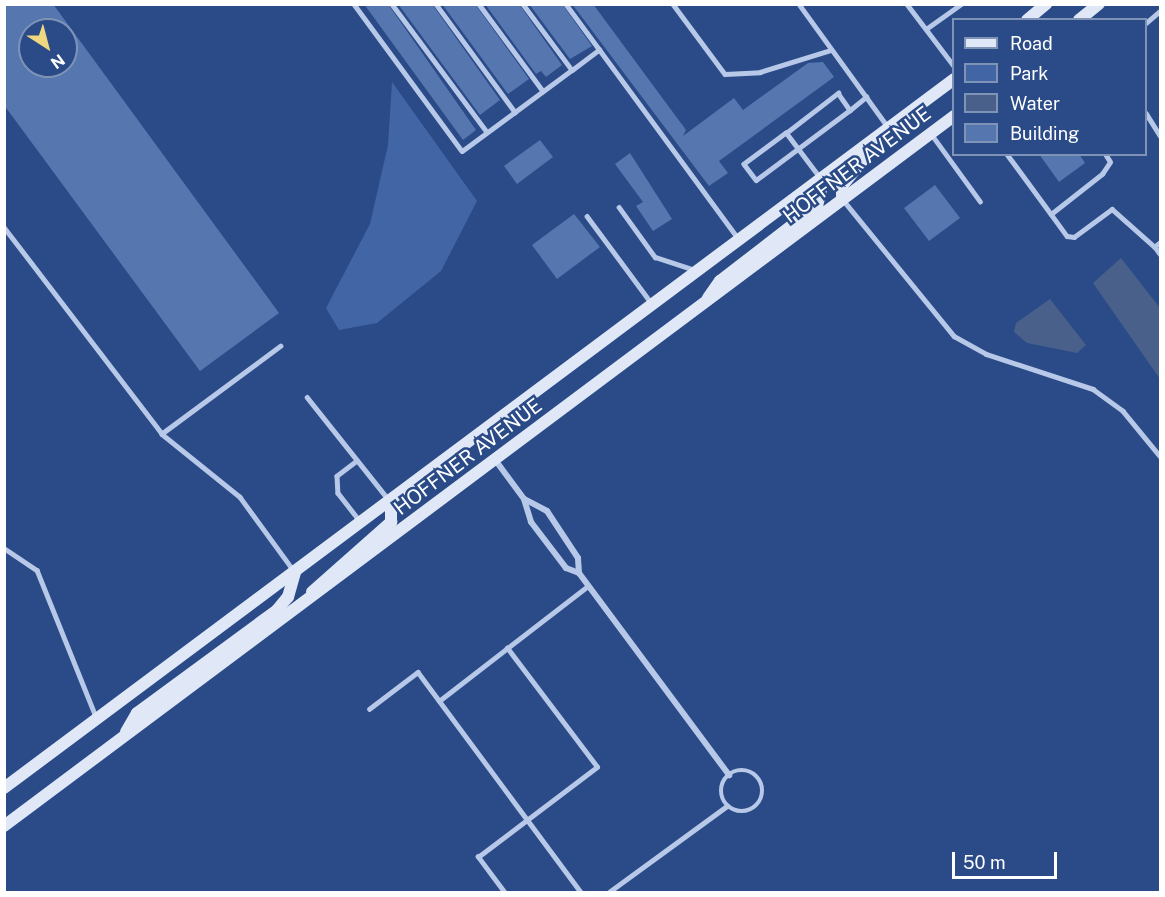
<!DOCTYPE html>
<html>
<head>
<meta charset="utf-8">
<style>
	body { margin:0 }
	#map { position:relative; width:1165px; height:897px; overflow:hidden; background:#2a4b87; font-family:"Public Sans",sans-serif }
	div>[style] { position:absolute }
	.green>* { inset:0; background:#4266a5 }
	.water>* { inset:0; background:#49608b }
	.building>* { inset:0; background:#5676b0 }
	.lane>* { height:4.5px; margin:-2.25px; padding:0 2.25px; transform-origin:2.25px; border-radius:2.25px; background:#b7c8e8 }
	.lane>.ring { margin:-2.25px; padding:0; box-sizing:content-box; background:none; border:4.5px solid #b7c8e8; border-radius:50% }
	.street>* { height:6px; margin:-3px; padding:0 3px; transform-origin:3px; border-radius:3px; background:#b7c8e8 }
	.secondary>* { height:12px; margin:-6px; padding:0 6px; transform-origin:6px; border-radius:6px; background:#e0e8f7 }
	span { translate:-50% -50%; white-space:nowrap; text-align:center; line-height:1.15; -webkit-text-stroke:5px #2a4b87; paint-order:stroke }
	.street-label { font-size:20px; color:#fff }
	.frame { position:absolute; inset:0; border:6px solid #fff; pointer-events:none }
	.legend { position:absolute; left:952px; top:18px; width:195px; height:138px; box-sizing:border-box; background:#2a4b87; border:2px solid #7f93b7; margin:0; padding:8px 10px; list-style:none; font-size:18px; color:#fff }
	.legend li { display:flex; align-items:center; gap:12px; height:30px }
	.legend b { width:30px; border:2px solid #7f93b7 }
	.north { position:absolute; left:18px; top:18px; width:60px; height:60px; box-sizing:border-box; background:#2a4b87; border:2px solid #7f93b7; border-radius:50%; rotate:144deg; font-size:16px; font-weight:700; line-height:24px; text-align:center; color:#fff }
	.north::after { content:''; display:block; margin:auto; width:21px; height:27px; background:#eed77e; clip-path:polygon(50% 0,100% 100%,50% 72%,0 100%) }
	.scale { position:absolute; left:952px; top:852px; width:105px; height:27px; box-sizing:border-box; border:3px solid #fff; border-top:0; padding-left:8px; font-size:18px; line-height:21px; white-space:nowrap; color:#fff; -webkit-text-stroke:4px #2a4b87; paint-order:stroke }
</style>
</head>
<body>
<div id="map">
	<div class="green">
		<i style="clip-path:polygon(392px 82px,477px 201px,441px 271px,377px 323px,339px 330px,326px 308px,370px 224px,388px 145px)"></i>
	</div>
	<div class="water">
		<i style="clip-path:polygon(1121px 258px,1160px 308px,1160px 379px,1093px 283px)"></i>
		<i style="clip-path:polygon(1050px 299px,1086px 345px,1077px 353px,1027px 343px,1014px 332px,1016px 323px)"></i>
	</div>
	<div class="building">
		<i style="clip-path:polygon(evenodd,4px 4px,53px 4px,279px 313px,200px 371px,4px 105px,4px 4px,30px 30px,66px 30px,66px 66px,30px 66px,30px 30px)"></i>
		<i style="clip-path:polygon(364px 4px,388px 4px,476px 130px,463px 140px)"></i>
		<i style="clip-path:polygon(398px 4px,432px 4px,500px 100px,480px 115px)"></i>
		<i style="clip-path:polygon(442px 4px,475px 4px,529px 79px,508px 94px)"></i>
		<i style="clip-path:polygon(485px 4px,519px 4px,562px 65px,546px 77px,541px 71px,536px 74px)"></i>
		<i style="clip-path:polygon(529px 4px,562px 4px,592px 46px,570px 59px)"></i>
		<i style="clip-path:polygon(572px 4px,593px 4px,686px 130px,683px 136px,734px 98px,743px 110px,808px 63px,823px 62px,834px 77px,719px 161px,728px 173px,709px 186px)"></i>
		<i style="clip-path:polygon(540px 140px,553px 157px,517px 184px,504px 166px)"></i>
		<i style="clip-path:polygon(630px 153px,672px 219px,653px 231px,636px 206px,643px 202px,615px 164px)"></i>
		<i style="clip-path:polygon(1039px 154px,1079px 154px,1085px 163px,1059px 182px)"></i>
		<i style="clip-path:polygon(935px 185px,960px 218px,929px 241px,904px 208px)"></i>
		<i style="clip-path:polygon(574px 214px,600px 247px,557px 279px,532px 245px)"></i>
	</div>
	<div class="lane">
		<i style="left:354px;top:4px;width:182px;rotate:53.7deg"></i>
		<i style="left:462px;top:151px;width:137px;rotate:-36.4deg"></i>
		<i style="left:392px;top:4px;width:159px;rotate:53.4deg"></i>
		<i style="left:436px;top:4px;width:134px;rotate:53.8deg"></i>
		<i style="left:479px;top:4px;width:108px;rotate:53.7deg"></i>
		<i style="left:523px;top:4px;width:82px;rotate:53.4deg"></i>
		<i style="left:572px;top:70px;width:34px;rotate:-37deg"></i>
		<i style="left:566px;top:4px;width:290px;rotate:53.7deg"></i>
		<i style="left:673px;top:4px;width:87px;rotate:53.4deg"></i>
		<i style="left:725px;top:74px;width:35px;rotate:-3deg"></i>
		<i style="left:760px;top:72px;width:74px;rotate:-17.2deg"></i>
		<i style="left:799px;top:4px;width:152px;rotate:54.1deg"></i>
		<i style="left:907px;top:4px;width:78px;rotate:52.8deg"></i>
		<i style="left:1146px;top:23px;width:18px;rotate:-41deg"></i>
		<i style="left:926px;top:29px;width:43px;rotate:-35.5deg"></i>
		<i style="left:1146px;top:113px;width:26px;rotate:58deg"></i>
		<i style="left:786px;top:133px;width:52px;rotate:143.6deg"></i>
		<i style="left:744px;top:164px;width:20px;rotate:53deg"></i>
		<i style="left:756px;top:180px;width:117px;rotate:-36.7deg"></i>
		<i style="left:932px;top:135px;width:82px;rotate:54deg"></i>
		<i style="left:1007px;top:154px;width:74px;rotate:53.7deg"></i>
		<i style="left:1051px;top:214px;width:65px;rotate:-38.1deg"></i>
		<i style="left:1102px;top:174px;width:14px;rotate:-56deg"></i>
		<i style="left:1110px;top:162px;width:9px;rotate:-122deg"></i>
		<i style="left:819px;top:177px;width:55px;rotate:-126.9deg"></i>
		<i style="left:786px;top:133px;width:66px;rotate:-37.6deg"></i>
		<i style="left:838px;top:93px;width:21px;rotate:55deg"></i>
		<i style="left:850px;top:110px;width:21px;rotate:-39deg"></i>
		<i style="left:844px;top:201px;width:174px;rotate:50.8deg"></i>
		<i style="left:954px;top:336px;width:37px;rotate:29deg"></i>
		<i style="left:986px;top:354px;width:113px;rotate:18.1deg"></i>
		<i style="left:1093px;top:389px;width:37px;rotate:36deg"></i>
		<i style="left:1123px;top:411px;width:58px;rotate:50.6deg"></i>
		<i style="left:619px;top:207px;width:62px;rotate:54.2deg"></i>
		<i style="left:655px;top:257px;width:42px;rotate:18deg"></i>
		<i style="left:1051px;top:214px;width:27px;rotate:54deg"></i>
		<i style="left:1067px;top:236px;width:7px;rotate:8deg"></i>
		<i style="left:1074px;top:237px;width:47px;rotate:-36.4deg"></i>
		<i style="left:1112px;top:209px;width:57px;rotate:41.5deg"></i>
		<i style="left:587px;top:216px;width:109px;rotate:53.5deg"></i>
		<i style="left:4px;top:227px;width:260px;rotate:52.6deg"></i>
		<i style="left:1160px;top:243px;width:6px;rotate:141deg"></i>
		<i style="left:1155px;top:247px;width:9px;rotate:54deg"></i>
		<i style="left:281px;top:346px;width:148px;rotate:143.5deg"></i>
		<i style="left:162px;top:434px;width:100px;rotate:38.9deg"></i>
		<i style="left:240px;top:497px;width:92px;rotate:53.9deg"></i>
		<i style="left:307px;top:397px;width:132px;rotate:51.5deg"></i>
		<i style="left:357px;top:461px;width:25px;rotate:143deg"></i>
		<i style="left:337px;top:476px;width:17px;rotate:87deg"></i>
		<i style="left:338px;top:493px;width:36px;rotate:52deg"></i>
		<i style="left:4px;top:548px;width:40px;rotate:34deg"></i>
		<i style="left:37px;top:570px;width:158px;rotate:68.1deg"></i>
		<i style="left:439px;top:701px;width:188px;rotate:-37.7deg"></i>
		<i style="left:369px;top:709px;width:61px;rotate:-37.1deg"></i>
		<i style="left:418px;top:672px;width:274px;rotate:53.5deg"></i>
		<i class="ring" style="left:721px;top:770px;width:37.5px;height:37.5px"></i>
		<i style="left:504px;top:892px;width:44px;rotate:-126.6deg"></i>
		<i style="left:478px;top:857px;width:149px;rotate:-37.1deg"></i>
		<i style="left:597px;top:767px;width:149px;rotate:-127.1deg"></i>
		<i style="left:609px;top:892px;width:146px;rotate:-36.1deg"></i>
	</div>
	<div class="street">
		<i style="left:496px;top:461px;width:47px;rotate:53.6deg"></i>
		<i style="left:524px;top:499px;width:24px;rotate:73deg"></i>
		<i style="left:531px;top:522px;width:58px;rotate:52.7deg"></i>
		<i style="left:566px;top:568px;width:14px;rotate:21deg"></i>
		<i style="left:579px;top:573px;width:15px;rotate:-94deg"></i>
		<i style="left:578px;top:558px;width:56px;rotate:-123.4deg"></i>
		<i style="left:547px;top:511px;width:26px;rotate:-152deg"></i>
		<i style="left:579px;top:573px;width:252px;rotate:53.4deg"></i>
	</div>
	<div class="secondary">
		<i style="left:1027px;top:20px;width:25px;rotate:-40deg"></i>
		<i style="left:1079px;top:20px;width:26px;rotate:-39deg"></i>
		<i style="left:842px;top:199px;width:13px;rotate:-90deg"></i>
		<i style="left:842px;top:186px;width:35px;rotate:-51deg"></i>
		<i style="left:708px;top:298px;width:21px;rotate:-55deg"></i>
		<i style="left:720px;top:281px;width:123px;rotate:-37.7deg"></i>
		<i style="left:817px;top:206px;width:25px;rotate:-76deg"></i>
		<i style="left:312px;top:592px;width:106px;rotate:-41.5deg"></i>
		<i style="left:391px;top:522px;width:20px;rotate:-90deg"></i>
		<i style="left:126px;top:732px;width:22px;rotate:-60deg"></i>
		<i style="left:137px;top:713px;width:174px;rotate:-36.3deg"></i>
		<i style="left:277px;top:610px;width:17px;rotate:-50deg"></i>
		<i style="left:288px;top:597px;width:25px;rotate:-74deg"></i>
		<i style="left:4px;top:788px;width:1185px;rotate:-36.73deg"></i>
		<i style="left:4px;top:826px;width:1186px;rotate:-36.77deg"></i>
	</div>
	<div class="street-label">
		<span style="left:857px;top:165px;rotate:-37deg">HOFFNER AVENUE</span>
		<span style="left:468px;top:457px;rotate:-37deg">HOFFNER AVENUE</span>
	</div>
	<div class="frame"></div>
	<ul class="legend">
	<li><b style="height:8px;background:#e0e8f7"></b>Road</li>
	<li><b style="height:16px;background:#4266a5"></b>Park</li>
	<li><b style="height:16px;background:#49608b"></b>Water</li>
	<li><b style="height:16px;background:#5676b0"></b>Building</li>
	</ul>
	<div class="north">N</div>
	<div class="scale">50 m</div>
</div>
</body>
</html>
